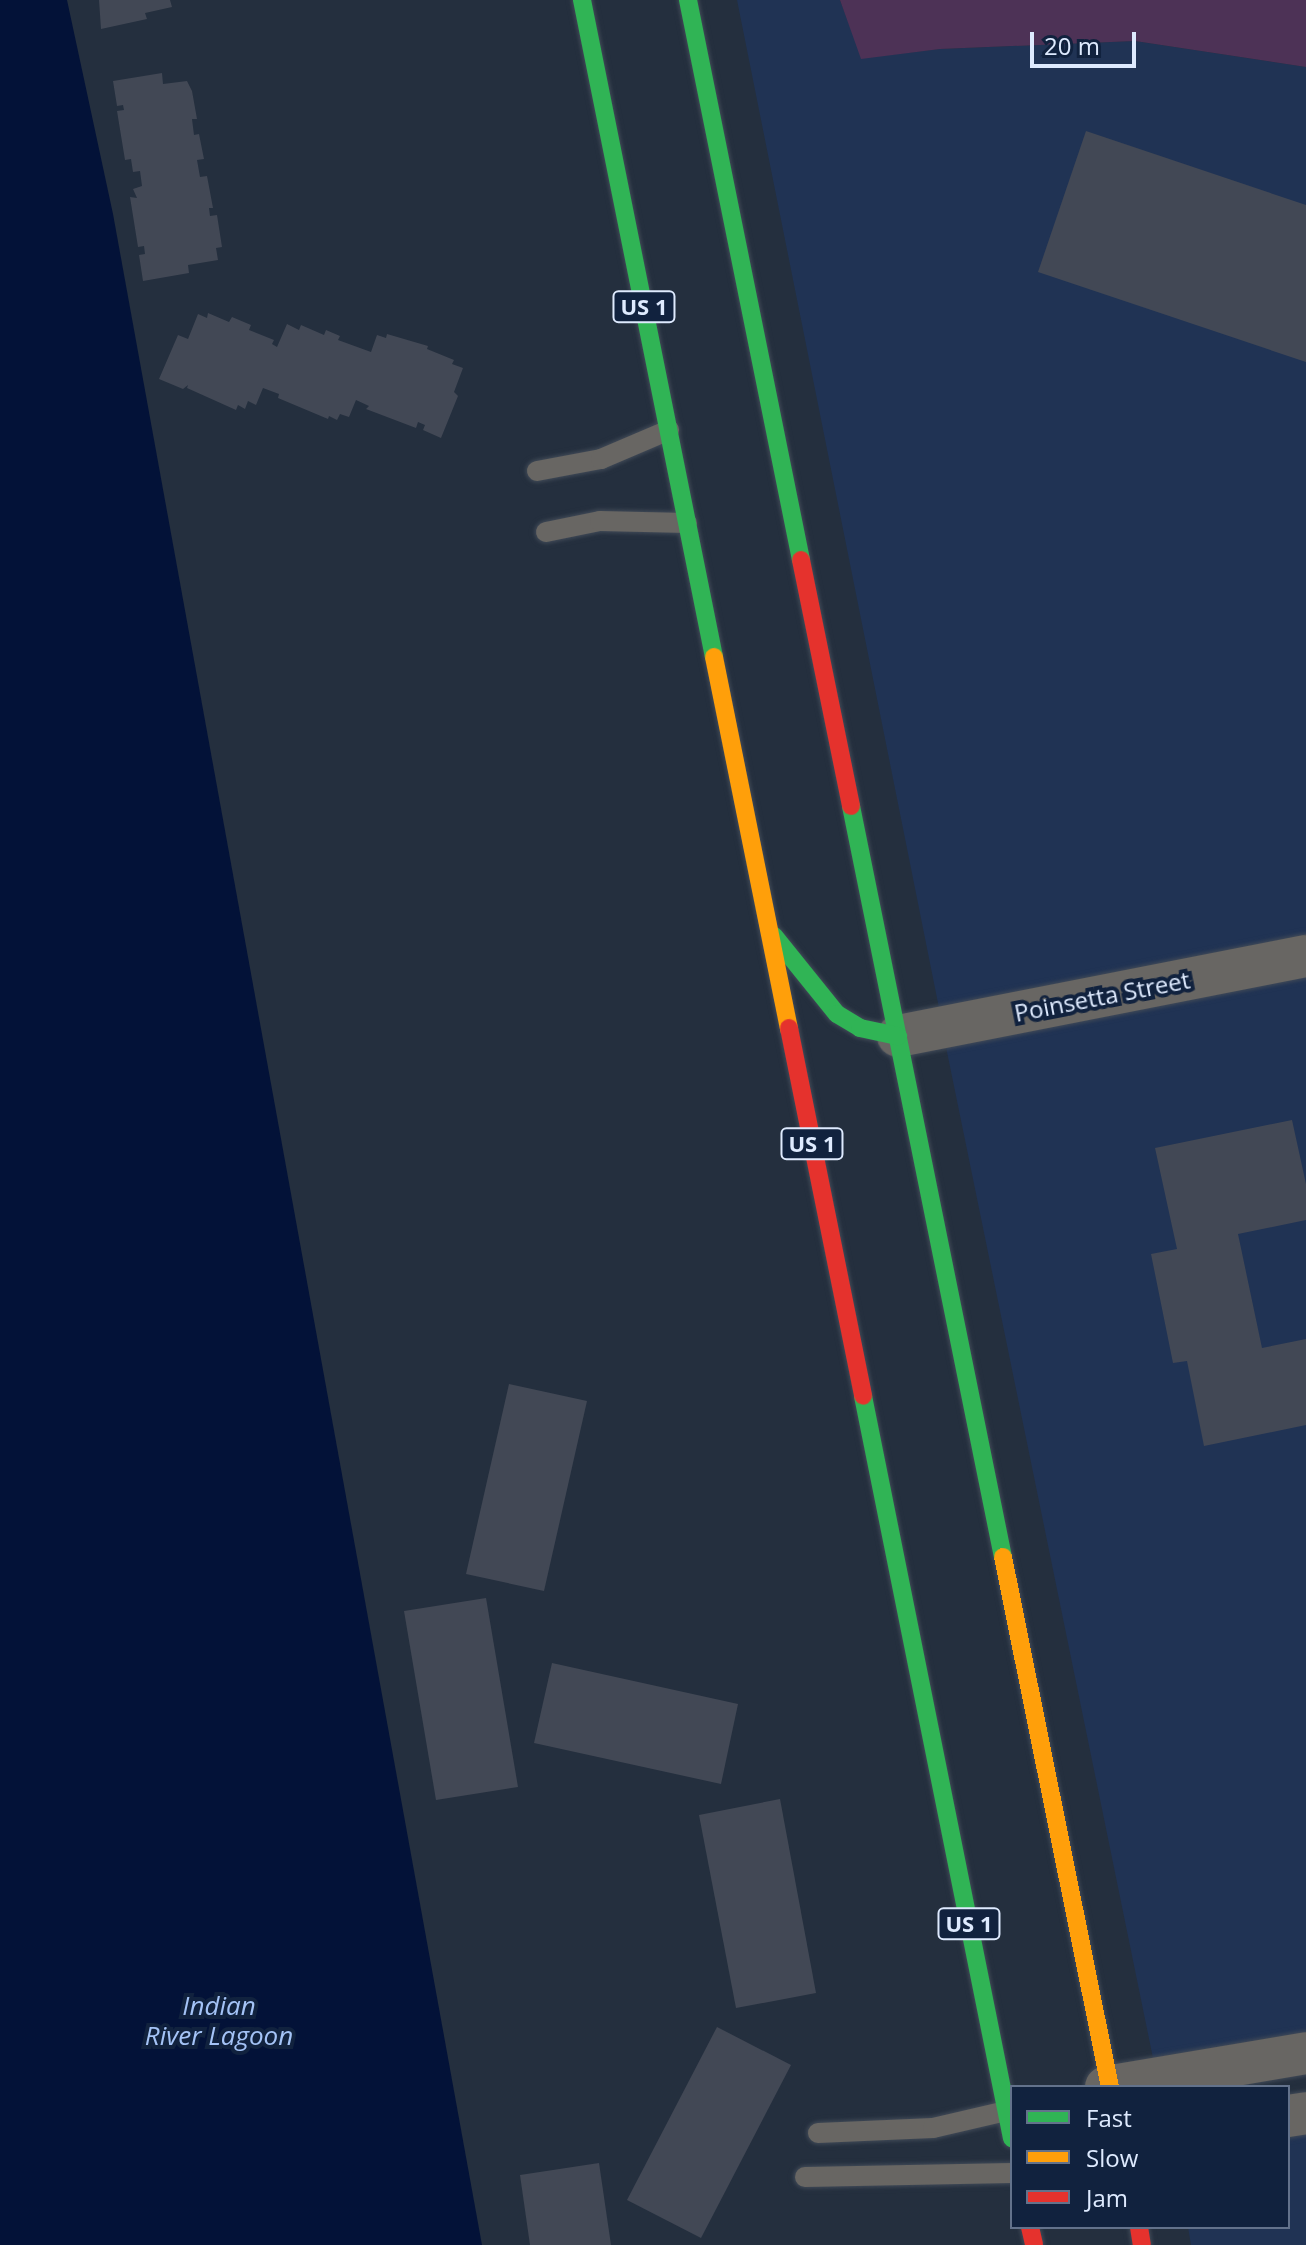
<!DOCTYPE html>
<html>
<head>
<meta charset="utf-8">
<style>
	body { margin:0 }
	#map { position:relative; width:1306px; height:2245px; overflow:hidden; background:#242f3e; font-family:"Open Sans",sans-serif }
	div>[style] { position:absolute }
	.built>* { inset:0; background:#203354 }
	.green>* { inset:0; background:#4d3256 }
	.water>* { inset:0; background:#031238 }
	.building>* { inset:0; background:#424855 }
	.roads { filter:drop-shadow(0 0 2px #414a57) drop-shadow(0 0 2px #414a57) }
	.lane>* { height:20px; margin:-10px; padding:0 10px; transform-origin:10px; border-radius:10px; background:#686663 }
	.street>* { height:42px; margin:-21px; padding:0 21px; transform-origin:21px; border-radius:21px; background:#686663 }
	.fast>* { height:18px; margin:-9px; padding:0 9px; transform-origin:9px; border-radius:9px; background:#30b455 }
	.slow>* { height:18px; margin:-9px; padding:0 9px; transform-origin:9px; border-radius:9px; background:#ff9f0a }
	.jam>* { height:18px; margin:-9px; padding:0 9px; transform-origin:9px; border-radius:9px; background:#e5322d }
	span { translate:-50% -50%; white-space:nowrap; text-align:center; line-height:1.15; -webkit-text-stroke:8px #11223e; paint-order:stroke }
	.shield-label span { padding:2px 6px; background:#11223e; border:2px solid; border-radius:6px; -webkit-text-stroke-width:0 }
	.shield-label { font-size:22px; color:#deeafe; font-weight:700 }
	.street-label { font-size:24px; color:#deeafe }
	.water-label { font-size:26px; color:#a4c3f6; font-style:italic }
	.legend { position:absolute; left:1010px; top:2085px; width:280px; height:144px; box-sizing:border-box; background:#11223e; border:2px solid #63728b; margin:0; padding:10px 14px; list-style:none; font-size:24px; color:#deeafe }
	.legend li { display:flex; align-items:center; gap:16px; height:40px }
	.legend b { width:40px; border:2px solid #63728b }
	.scale { position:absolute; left:1030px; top:32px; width:106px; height:36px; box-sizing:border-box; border:4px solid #deeafe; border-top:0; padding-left:10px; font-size:24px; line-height:28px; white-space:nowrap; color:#deeafe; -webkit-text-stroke:6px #11223e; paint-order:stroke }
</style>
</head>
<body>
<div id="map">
	<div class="built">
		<i style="clip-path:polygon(737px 0,840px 0,862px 58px,940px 49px,1135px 41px,1306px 67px,1306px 935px,939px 1008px)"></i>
		<i style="clip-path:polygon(1306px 976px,1306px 2033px,1153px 2058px,946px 1047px)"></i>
		<i style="clip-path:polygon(1306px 2134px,1306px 2245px,1191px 2245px,1188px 2227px,1288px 2227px,1288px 2137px)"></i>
	</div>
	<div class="green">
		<i style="clip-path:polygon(840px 0,1306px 0,1306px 67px,1135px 41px,940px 49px,861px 59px)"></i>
	</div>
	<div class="water">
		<i style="clip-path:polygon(0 0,67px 0,113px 214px,482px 2245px,0 2245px)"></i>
	</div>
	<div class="building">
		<i style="clip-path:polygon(99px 0,170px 0,172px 7px,145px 13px,147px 19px,101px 29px)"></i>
		<i style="clip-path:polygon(162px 73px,163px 84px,187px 81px,192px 91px,197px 119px,192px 119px,194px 135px,199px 134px,204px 159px,197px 160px,200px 177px,207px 176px,213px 208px,209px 208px,210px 216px,217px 215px,222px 247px,216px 248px,218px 260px,188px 265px,189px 273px,143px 281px,139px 255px,145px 254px,144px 246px,138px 247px,130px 197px,137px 198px,133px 189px,142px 186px,140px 171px,133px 172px,131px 159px,125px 160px,117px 111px,124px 110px,123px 105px,117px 106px,113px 81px)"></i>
		<i style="clip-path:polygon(1086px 131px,1306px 205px,1306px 362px,1038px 272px)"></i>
		<i style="clip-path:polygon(208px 313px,229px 322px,232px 317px,251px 325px,249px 330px,274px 340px,272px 344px,277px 347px,287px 324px,299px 330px,301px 325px,324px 335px,326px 330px,340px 336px,338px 340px,371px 352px,377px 335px,386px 338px,387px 334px,428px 346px,427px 349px,454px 360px,452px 364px,463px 368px,454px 392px,458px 396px,441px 438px,423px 430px,425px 425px,418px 422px,416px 428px,366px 409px,369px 406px,356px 400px,349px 417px,340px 414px,337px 420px,329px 416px,328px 419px,278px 398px,279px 394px,263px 388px,256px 405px,248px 401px,245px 409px,238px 405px,236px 410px,187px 388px,188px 385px,183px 389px,159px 379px,178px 335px,188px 339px,198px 314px,207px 318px)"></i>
		<i style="clip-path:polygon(1292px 1120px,1306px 1184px,1306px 1220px,1238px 1234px,1262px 1348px,1306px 1339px,1306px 1425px,1204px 1446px,1187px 1361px,1173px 1363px,1151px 1254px,1177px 1249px,1155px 1148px)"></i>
		<i style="clip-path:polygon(509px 1384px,587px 1401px,544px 1591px,466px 1574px)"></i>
		<i style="clip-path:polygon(486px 1598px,518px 1787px,436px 1800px,404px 1611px)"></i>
		<i style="clip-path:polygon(552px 1663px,738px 1704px,721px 1784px,534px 1743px)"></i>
		<i style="clip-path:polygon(780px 1799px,816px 1993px,736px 2008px,699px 1815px)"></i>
		<i style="clip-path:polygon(717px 2027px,791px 2065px,701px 2238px,627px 2200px)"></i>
		<i style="clip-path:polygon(599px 2163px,611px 2245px,530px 2245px,520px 2175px)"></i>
	</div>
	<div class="roads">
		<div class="lane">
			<i style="left:537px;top:471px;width:65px;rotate:-10.6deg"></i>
			<i style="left:601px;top:459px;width:74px;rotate:-23.1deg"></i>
			<i style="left:546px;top:532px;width:55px;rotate:-11.5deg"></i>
			<i style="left:600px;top:521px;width:87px;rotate:1.3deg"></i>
			<i style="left:818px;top:2133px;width:115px;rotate:-2.5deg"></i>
			<i style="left:933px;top:2128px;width:75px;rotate:-13.1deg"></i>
			<i style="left:805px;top:2177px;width:207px;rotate:-1.1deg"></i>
		</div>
		<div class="street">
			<i style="left:898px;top:1036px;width:416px;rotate:-11.1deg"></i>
			<i style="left:1106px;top:2087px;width:203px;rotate:-9.6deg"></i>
			<i style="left:1288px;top:2116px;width:18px;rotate:-9deg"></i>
		</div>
		<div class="fast">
			<i style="left:582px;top:0;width:670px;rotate:78.64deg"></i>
			<i style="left:688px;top:0;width:571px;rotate:78.59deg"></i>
			<i style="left:851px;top:806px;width:766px;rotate:78.56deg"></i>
			<i style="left:774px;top:936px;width:100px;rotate:51.1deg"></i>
			<i style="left:837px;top:1014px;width:27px;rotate:31deg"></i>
			<i style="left:860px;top:1028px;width:39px;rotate:12deg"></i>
			<i style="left:863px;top:1396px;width:757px;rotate:78.65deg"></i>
		</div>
		<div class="slow">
			<i style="left:714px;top:657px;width:379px;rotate:78.6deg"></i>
			<i style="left:1003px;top:1557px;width:541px;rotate:78.59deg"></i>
		</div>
		<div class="jam">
			<i style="left:801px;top:560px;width:251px;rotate:78.5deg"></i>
			<i style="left:789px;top:1028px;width:375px;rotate:78.6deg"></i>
			<i style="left:1030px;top:2227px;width:18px;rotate:77deg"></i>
			<i style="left:1139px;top:2227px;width:18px;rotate:81deg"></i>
		</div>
	</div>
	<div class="shield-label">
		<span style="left:644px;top:307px">US 1</span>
		<span style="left:812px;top:1144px">US 1</span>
		<span style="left:969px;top:1924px">US 1</span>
	</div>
	<div class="street-label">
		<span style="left:1102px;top:996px;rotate:-11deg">Poinsetta Street</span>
	</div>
	<div class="water-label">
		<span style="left:219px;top:2021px">Indian<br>River Lagoon</span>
	</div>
	<ul class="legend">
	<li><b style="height:10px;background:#30b455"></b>Fast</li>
	<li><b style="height:10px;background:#ff9f0a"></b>Slow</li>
	<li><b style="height:10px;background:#e5322d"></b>Jam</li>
	</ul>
	<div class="scale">20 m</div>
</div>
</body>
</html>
